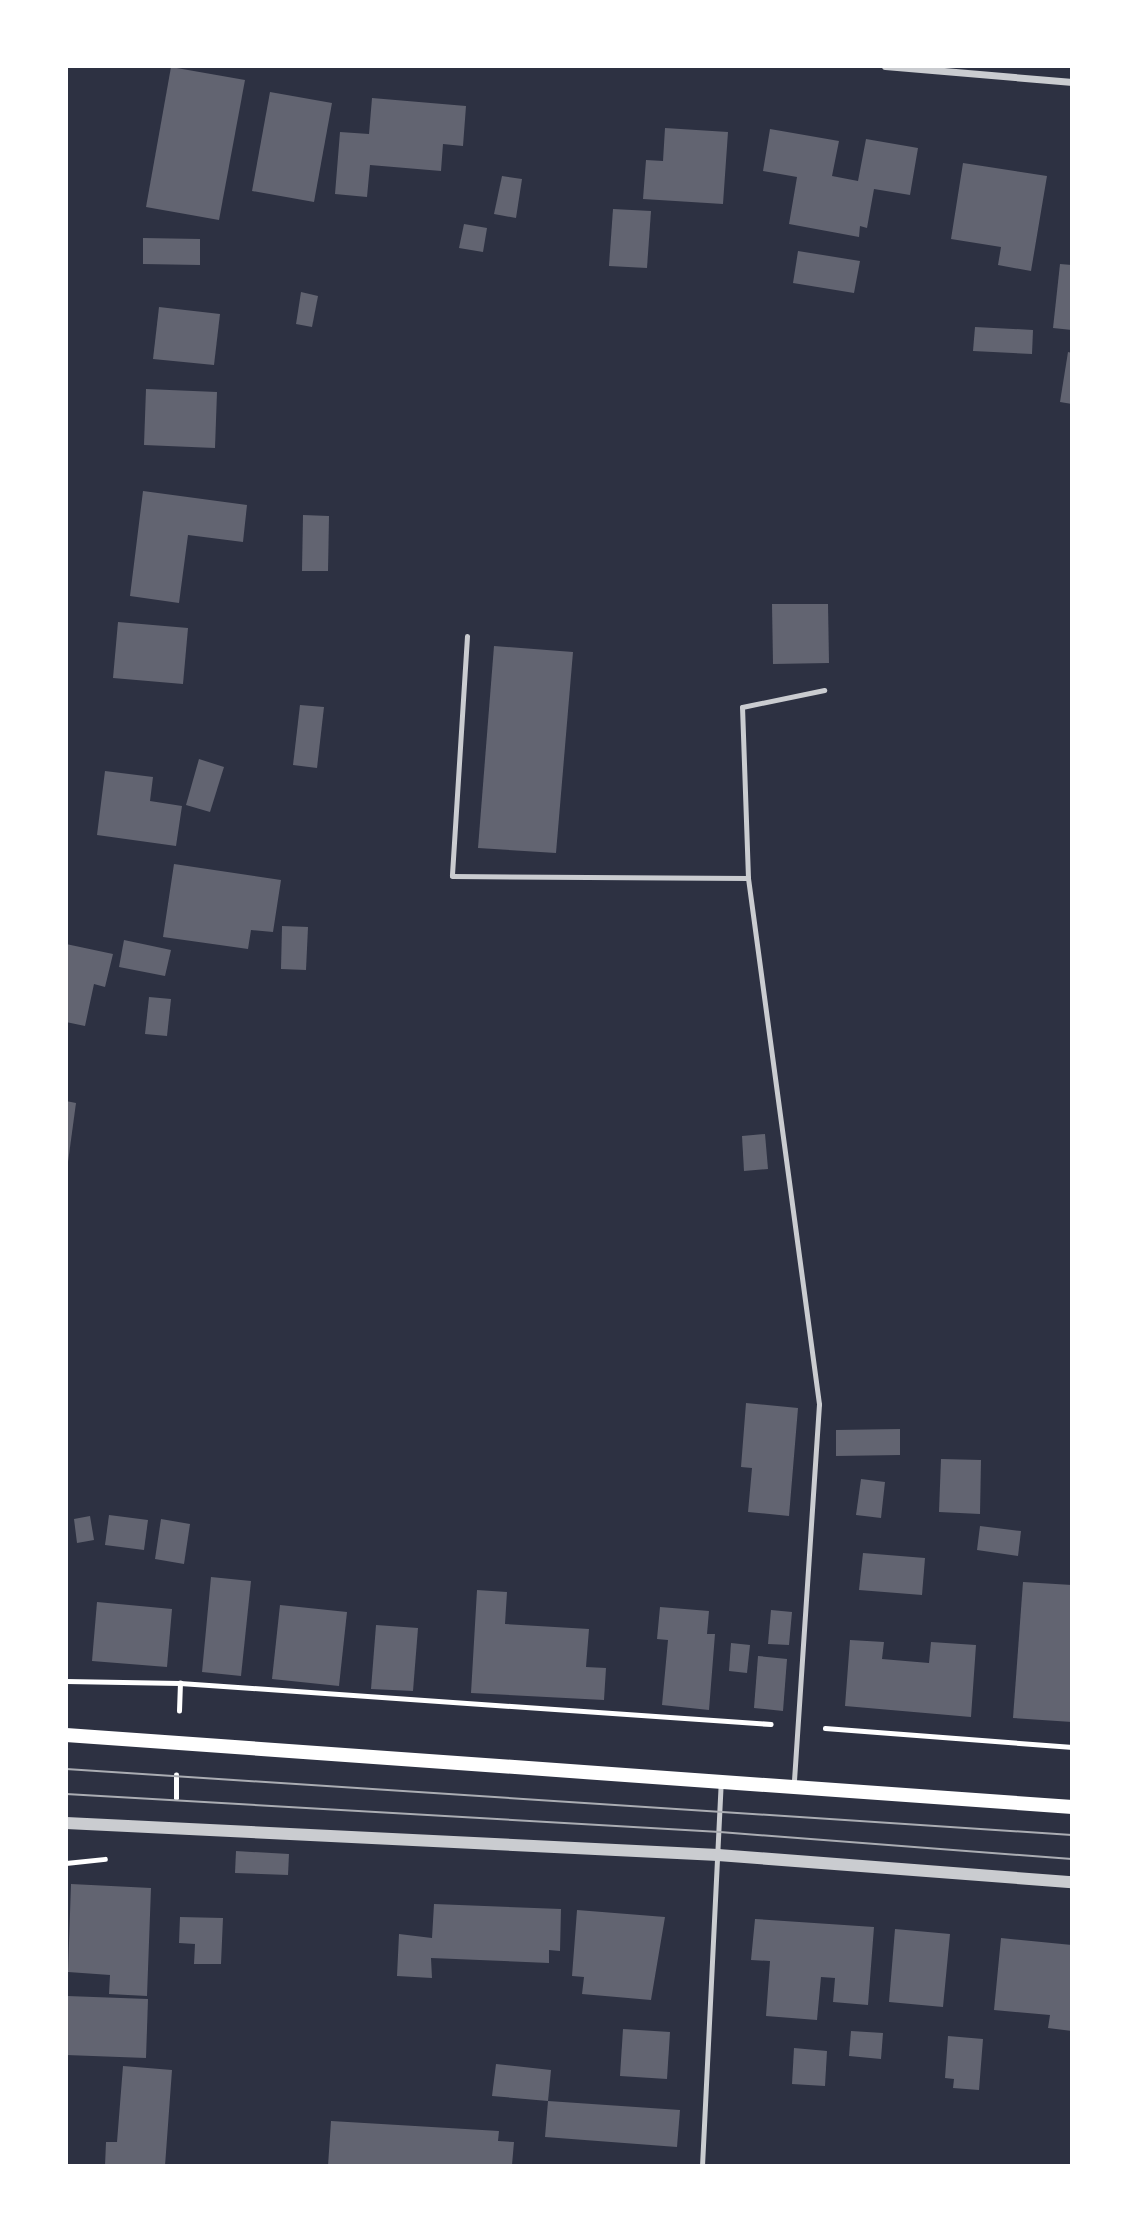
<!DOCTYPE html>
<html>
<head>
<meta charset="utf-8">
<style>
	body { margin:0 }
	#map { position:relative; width:1138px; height:2232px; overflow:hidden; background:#2d3142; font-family:"IBM Plex Sans",sans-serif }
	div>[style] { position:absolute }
	.building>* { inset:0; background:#626471 }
	.path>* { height:4.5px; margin:-2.25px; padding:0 2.25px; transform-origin:2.25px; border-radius:2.25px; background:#fff }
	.service>* { height:5px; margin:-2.5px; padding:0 2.5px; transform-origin:2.5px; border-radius:2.5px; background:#caccd0 }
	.minor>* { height:7px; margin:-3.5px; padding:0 3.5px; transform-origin:3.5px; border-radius:3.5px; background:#caccd0 }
	.tertiary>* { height:12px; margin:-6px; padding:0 6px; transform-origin:6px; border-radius:6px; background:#caccd0 }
	.secondary>* { height:14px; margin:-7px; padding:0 7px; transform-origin:7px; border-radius:7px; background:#fff }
	.tram>* { height:2px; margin:-1px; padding:0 1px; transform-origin:1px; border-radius:1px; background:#abadb3 }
	span { translate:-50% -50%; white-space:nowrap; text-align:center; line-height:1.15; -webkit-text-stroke:7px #fff; paint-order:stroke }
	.frame { position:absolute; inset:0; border:68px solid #fff; pointer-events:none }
</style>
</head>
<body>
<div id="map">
	<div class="building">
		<i style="clip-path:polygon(171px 67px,245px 80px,219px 220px,146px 207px)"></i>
		<i style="clip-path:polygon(270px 92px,332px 103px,314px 202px,252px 191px)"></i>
		<i style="clip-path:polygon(372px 98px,466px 106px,463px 146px,443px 144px,441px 171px,370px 165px,367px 197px,335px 194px,340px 132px,369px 134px)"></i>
		<i style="clip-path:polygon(665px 128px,728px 132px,723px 204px,643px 199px,646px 160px,663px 161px)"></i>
		<i style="clip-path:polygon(770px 129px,839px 141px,832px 176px,858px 181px,866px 139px,918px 148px,910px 195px,874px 189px,867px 228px,860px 226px,859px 237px,789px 224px,797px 177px,763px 171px)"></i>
		<i style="clip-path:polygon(963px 163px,1047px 176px,1031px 271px,998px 265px,1001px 247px,951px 239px)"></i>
		<i style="clip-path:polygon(502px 176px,522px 179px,516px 218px,494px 214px)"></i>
		<i style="clip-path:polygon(613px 209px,651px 211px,647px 268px,609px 266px)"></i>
		<i style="clip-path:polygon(464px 224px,487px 228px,483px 252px,459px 248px)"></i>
		<i style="clip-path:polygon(143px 238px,200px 239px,200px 265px,143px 264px)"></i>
		<i style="clip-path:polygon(798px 251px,860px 261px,854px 293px,793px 283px)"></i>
		<i style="clip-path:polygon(1060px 264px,1072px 265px,1072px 330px,1053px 328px)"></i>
		<i style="clip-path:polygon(301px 292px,318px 296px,312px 327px,296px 324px)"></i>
		<i style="clip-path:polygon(159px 307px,220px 314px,214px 365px,153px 359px)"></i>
		<i style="clip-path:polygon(975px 327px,1033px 330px,1032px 354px,973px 351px)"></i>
		<i style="clip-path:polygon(1068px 352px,1072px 353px,1072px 404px,1060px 402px)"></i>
		<i style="clip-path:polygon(146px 389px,217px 392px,215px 448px,144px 445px)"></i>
		<i style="clip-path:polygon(143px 491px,247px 505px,243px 542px,188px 535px,179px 603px,130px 596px)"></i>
		<i style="clip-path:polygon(303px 515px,329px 516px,328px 571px,302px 571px)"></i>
		<i style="clip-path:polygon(772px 604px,828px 604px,829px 663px,773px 664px)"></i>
		<i style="clip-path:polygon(118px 622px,188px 628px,183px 684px,113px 678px)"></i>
		<i style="clip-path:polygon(494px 646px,573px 652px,556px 853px,478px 848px)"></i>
		<i style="clip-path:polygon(300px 705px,324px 707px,317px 768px,293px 765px)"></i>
		<i style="clip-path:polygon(199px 759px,224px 767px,210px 812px,186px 805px)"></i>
		<i style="clip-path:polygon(105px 771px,153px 777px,150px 801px,182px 806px,176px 846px,97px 835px)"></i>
		<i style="clip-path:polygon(174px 864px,281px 880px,273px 932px,251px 930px,248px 949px,163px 937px)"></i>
		<i style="clip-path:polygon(282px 926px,308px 927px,306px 970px,281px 969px)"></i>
		<i style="clip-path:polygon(124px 940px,171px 950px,165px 976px,119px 967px)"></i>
		<i style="clip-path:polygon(66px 944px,113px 954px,105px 987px,94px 984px,85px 1026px,66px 1022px)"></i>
		<i style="clip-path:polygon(149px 997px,171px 999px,167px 1036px,145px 1034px)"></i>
		<i style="clip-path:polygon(66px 1101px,76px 1103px,68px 1162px,66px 1162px)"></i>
		<i style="clip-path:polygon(765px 1134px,768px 1169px,744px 1171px,742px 1136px)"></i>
		<i style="clip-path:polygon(746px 1403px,798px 1408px,789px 1516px,748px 1512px,752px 1468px,741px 1467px)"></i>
		<i style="clip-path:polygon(900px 1429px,900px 1455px,836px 1456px,836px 1430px)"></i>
		<i style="clip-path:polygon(941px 1459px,981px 1460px,980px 1514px,939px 1512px)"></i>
		<i style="clip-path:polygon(861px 1479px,885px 1482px,881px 1518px,856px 1515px)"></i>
		<i style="clip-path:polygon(109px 1515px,148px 1520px,144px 1550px,105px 1545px)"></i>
		<i style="clip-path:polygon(90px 1516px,94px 1540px,77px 1543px,74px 1519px)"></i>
		<i style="clip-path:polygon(161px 1519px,190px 1524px,184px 1564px,155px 1559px)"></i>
		<i style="clip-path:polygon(980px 1526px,1021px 1531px,1018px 1556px,977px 1550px)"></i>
		<i style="clip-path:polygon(863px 1553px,925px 1558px,922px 1595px,859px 1590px)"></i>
		<i style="clip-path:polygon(211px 1577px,251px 1581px,241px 1676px,202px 1672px)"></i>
		<i style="clip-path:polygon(1023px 1582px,1072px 1585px,1072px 1722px,1013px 1718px)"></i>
		<i style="clip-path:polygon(477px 1590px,507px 1592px,505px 1624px,589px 1629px,586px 1667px,606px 1668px,604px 1700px,471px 1693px)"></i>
		<i style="clip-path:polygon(97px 1602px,172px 1609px,167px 1667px,92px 1661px)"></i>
		<i style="clip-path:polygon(280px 1605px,347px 1612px,339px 1686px,272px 1679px)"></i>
		<i style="clip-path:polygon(660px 1607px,709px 1611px,707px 1634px,715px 1634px,709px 1710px,662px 1705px,668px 1640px,657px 1639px)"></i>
		<i style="clip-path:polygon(771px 1610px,792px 1612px,789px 1645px,768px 1644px)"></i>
		<i style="clip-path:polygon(376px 1625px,418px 1628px,413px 1691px,371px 1689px)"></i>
		<i style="clip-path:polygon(850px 1640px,884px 1642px,882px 1659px,929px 1663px,931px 1642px,976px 1645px,971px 1717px,845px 1706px)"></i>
		<i style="clip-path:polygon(731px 1643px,750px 1645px,747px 1673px,729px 1671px)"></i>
		<i style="clip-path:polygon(758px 1656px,787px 1659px,783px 1711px,754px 1708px)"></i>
		<i style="clip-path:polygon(236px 1851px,289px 1854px,288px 1875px,235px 1873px)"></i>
		<i style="clip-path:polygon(71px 1884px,151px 1888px,147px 1996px,109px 1994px,110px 1975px,68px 1972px)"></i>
		<i style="clip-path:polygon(434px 1904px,561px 1909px,560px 1951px,549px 1950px,549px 1963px,431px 1958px,432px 1978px,397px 1976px,399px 1934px,432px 1938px)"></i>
		<i style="clip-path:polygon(577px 1910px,665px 1917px,651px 2000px,582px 1994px,584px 1977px,572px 1976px)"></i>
		<i style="clip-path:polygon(180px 1917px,223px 1918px,221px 1964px,194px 1964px,195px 1944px,179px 1943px)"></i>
		<i style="clip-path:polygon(755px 1919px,874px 1927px,868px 2005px,833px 2002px,835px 1978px,821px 1977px,817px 2020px,766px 2016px,770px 1961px,751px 1960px)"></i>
		<i style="clip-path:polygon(895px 1929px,950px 1934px,943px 2007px,889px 2002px)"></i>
		<i style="clip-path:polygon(1001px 1938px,1072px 1945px,1072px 2031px,1048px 2028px,1050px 2015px,994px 2010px)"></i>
		<i style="clip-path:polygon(67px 1996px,148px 1999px,146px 2058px,66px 2055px)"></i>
		<i style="clip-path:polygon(623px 2029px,670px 2032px,667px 2079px,620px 2076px)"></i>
		<i style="clip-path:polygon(851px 2031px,883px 2033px,881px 2059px,849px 2056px)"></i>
		<i style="clip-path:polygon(948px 2036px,983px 2039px,979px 2090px,953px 2088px,954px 2079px,945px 2078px)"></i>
		<i style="clip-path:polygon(794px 2048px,827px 2051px,825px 2086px,792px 2084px)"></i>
		<i style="clip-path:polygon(496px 2064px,551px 2070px,548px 2101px,492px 2096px)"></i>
		<i style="clip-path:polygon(123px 2066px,172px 2070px,165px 2166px,105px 2166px,106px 2142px,117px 2142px)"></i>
		<i style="clip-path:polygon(548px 2101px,680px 2110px,677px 2147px,545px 2137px)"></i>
		<i style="clip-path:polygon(331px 2121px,499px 2131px,498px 2141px,514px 2142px,512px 2165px,328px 2166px)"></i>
	</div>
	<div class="path">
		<i style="left:66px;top:1681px;width:114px;rotate:1deg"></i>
		<i style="left:180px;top:1683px;width:592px;rotate:3.97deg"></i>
		<i style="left:179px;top:1711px;width:28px;rotate:-88deg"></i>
		<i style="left:825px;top:1728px;width:248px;rotate:4.4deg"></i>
		<i style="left:176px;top:1798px;width:23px;rotate:-90deg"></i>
		<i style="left:66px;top:1863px;width:39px;rotate:-6deg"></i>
	</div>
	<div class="service">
		<i style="left:467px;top:636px;width:240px;rotate:93.6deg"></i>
		<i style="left:452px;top:876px;width:296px;rotate:0.4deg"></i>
		<i style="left:748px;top:878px;width:531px;rotate:82.31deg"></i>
		<i style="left:819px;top:1404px;width:381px;rotate:93.8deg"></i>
		<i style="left:748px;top:878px;width:171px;rotate:-92deg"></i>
		<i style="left:742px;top:707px;width:84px;rotate:-11.7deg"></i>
		<i style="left:702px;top:2166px;width:383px;rotate:-87.2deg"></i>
	</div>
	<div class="minor">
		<i style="left:885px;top:66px;width:188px;rotate:4.9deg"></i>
	</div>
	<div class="tertiary">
		<i style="left:66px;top:1823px;width:653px;rotate:2.81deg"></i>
		<i style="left:718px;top:1855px;width:355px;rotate:4.4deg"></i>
	</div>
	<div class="secondary">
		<i style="left:66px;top:1735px;width:1009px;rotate:4.09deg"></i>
	</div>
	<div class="tram">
		<i style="left:66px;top:1769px;width:1008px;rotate:3.75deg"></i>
		<i style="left:66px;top:1794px;width:655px;rotate:3.33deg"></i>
		<i style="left:720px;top:1832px;width:353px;rotate:4.4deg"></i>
	</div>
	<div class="frame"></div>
</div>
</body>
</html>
